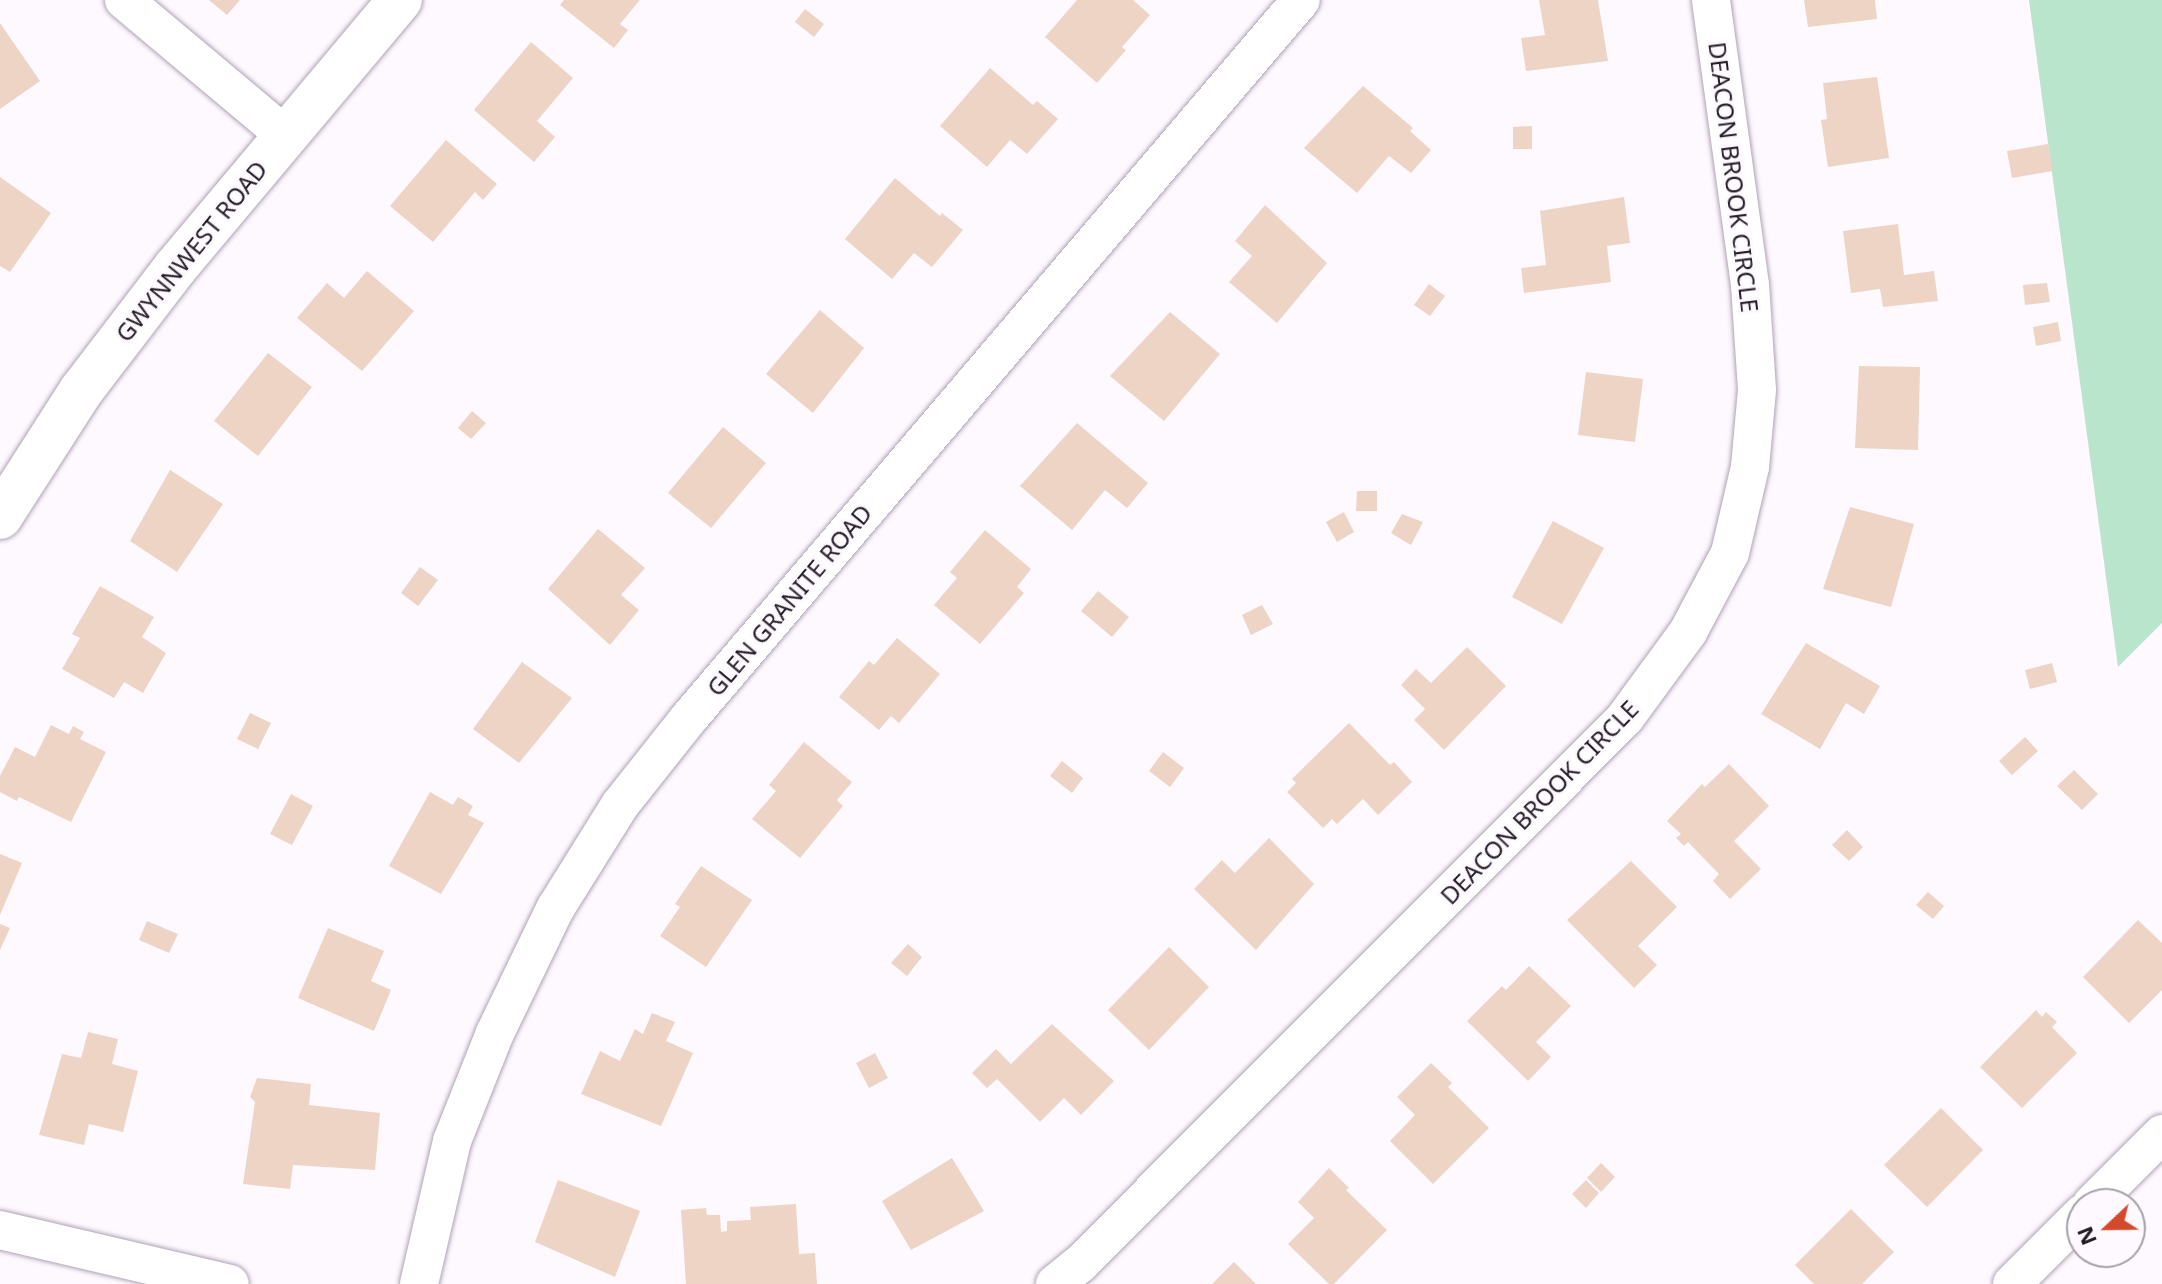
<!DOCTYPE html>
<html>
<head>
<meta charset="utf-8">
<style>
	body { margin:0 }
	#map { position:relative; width:2162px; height:1284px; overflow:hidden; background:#fdf9fe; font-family:"Noto Sans",sans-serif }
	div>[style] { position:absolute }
	.green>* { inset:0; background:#b8e5cc }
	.building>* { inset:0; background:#edd4c5 }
	.roads { filter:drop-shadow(0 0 2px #b1a1b6) drop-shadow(0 0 2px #b1a1b6) }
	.minor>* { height:38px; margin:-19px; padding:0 19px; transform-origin:19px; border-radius:19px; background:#fff }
	.tertiary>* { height:44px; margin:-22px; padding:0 22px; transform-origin:22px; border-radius:22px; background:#fff }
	span { translate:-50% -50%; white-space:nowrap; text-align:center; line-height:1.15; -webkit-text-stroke:6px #fdf9fe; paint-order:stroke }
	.street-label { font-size:24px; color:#231d25 }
	.north { position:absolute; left:2066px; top:1188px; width:80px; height:80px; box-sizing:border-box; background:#fdf9fe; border:2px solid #a6a1a7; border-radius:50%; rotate:248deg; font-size:22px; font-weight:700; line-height:32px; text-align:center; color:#231d25 }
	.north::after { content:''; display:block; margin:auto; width:28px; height:36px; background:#d3492a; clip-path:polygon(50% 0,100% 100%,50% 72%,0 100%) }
</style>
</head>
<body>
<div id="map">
	<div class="green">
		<i style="clip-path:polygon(2029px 0,2162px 0,2162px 623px,2118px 667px)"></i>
	</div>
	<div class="building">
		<i style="clip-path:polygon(209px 0,240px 0,227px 15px)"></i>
		<i style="clip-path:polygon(564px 0,640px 0,620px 24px,628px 30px,614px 48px,560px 5px)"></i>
		<i style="clip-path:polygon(1077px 0,1133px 0,1150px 15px,1122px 47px,1126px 50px,1097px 83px,1045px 37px)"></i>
		<i style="clip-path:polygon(1539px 0,1598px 0,1608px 61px,1526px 71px,1521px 38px,1545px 35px)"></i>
		<i style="clip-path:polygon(1804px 0,1875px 0,1877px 19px,1808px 27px)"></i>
		<i style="clip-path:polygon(805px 9px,824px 24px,814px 37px,795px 22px)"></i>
		<i style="clip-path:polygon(0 23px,40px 81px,0 109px)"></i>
		<i style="clip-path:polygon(531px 42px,573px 78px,537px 121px,555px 137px,534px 162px,474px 110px)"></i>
		<i style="clip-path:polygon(990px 68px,1033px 105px,1037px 101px,1058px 119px,1027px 154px,1010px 140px,987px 167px,940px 126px)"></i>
		<i style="clip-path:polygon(1877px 77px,1889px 158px,1828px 167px,1821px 120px,1827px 119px,1823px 83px)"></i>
		<i style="clip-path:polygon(1363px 86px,1413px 128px,1410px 131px,1431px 150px,1411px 173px,1389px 156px,1357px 193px,1304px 148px)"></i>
		<i style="clip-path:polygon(1532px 126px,1532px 149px,1513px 149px,1513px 127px)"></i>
		<i style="clip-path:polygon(446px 140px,497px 184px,483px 200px,475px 192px,433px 242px,390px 206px)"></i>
		<i style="clip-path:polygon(2048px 144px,2053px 171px,2012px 178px,2007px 151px)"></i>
		<i style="clip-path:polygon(0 177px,51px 213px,10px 272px,0 266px)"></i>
		<i style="clip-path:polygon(895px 178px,940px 216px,942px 213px,963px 230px,932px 267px,914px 253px,892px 279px,845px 239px)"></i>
		<i style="clip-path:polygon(1624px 197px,1630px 243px,1607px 246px,1611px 282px,1524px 293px,1521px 268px,1546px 265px,1540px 211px)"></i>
		<i style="clip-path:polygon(1265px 205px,1327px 263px,1277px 323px,1229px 282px,1252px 256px,1235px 241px)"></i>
		<i style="clip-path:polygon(1898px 224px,1904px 275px,1934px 271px,1938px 301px,1883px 307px,1880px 289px,1851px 293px,1843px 231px)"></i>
		<i style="clip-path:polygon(367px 271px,414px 311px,362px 371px,297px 318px,327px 283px,344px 298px)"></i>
		<i style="clip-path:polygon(2047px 283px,2050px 302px,2025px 305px,2023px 285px)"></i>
		<i style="clip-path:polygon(1429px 284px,1445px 296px,1430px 316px,1414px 305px)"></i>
		<i style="clip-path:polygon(820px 310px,864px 348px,813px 413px,766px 374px)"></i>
		<i style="clip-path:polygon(1170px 312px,1220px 354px,1164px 421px,1110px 376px)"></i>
		<i style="clip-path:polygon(2058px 322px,2061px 341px,2036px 346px,2033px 327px)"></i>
		<i style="clip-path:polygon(268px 353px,312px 387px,258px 456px,214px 421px)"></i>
		<i style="clip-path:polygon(1859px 366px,1920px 367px,1918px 450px,1855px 448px)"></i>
		<i style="clip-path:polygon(1586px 372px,1643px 379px,1635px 442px,1578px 435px)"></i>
		<i style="clip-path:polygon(472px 411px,486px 423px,471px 439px,458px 428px)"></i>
		<i style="clip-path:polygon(1077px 423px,1148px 483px,1127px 508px,1105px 490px,1072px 530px,1020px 486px)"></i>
		<i style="clip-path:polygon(723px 427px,766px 463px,711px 528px,668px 493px)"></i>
		<i style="clip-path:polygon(170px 470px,223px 504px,177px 572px,130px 541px)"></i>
		<i style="clip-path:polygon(1357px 491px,1377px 491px,1377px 511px,1356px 511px)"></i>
		<i style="clip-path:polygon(1850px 507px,1914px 524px,1891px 607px,1823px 589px)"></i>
		<i style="clip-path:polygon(1344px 512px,1354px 532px,1337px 542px,1326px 522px)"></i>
		<i style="clip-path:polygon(1402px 514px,1423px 522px,1411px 545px,1391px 533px)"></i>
		<i style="clip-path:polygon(1553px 521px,1604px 548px,1562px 624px,1512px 597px)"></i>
		<i style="clip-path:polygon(598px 529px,645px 568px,621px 595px,639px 610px,610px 645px,548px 589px)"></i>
		<i style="clip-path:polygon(985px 530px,1031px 569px,1017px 587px,1024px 593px,980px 644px,934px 605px,957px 578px,950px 572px)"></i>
		<i style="clip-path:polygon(420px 567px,438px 580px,418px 606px,401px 593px)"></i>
		<i style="clip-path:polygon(100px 586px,154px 617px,142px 637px,166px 653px,143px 693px,124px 682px,114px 698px,62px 669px,80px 638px,72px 634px)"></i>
		<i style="clip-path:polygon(1098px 591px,1129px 617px,1112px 637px,1081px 611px)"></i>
		<i style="clip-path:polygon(1262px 605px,1273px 624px,1251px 635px,1242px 615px)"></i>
		<i style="clip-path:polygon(897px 638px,940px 674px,899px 723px,891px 716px,879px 730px,839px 697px,869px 661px,874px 665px)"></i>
		<i style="clip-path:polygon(1806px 643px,1880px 686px,1864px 714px,1846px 703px,1820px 749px,1761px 714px)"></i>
		<i style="clip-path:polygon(1467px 647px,1506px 686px,1444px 750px,1414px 720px,1425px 709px,1401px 685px,1416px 669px,1431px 683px)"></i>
		<i style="clip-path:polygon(522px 662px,572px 698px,519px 763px,473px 729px)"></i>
		<i style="clip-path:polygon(2052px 663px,2057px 682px,2030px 689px,2025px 670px)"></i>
		<i style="clip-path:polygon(250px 713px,271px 723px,258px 749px,237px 739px)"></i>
		<i style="clip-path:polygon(1349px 723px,1390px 765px,1394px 762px,1412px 782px,1378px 815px,1363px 799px,1337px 824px,1332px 819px,1323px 828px,1287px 792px,1296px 783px,1292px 779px)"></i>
		<i style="clip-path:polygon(51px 725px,69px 734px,73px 726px,84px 732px,80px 739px,106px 752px,71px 822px,19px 797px,17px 801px,0 792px,0 776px,15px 747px,35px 757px)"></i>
		<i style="clip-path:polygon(2025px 737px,2038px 751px,2012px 775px,1999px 761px)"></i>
		<i style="clip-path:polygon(804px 742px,852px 782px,837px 800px,843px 806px,800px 858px,752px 819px,776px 791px,769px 785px)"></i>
		<i style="clip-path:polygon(1163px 752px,1184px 768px,1170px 787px,1149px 771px)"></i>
		<i style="clip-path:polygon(1062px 761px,1083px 778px,1072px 793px,1050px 776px)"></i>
		<i style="clip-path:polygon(1729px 764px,1769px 806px,1734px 841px,1761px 869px,1730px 899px,1713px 881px,1719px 874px,1688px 842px,1684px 846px,1676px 838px,1681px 834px,1667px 821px,1702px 784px,1705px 787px)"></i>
		<i style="clip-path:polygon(2074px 770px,2098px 794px,2082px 810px,2057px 786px)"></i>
		<i style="clip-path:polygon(430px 792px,453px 805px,458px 797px,473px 806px,468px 815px,484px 823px,441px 894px,389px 866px)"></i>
		<i style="clip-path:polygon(291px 794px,313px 806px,292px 845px,270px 834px)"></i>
		<i style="clip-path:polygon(1847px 830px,1863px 847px,1849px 861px,1832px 845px)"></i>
		<i style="clip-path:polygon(1269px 838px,1314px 884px,1256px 950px,1194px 889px,1222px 860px,1235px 873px)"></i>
		<i style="clip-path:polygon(0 854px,22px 863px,0 915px)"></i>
		<i style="clip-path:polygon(1631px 861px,1677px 907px,1638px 946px,1657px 965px,1634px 988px,1567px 920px)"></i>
		<i style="clip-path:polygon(701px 866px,752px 900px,706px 967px,660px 936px,680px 907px,675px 904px)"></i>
		<i style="clip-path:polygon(1928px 892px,1944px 906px,1933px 919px,1916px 905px)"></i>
		<i style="clip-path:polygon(2138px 920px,2162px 943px,2162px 990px,2129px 1023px,2083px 977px)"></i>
		<i style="clip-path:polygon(147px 921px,178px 934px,169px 953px,139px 940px)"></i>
		<i style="clip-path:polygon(0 924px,10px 928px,0 950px)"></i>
		<i style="clip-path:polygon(328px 928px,384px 951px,371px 981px,391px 990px,374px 1031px,298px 998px)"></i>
		<i style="clip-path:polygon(908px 944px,922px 957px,907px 976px,891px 963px)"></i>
		<i style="clip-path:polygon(1169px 947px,1209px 987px,1149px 1050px,1108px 1010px)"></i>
		<i style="clip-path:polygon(1529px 966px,1571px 1006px,1536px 1042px,1551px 1057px,1528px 1081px,1467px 1021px,1502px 986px,1506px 990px)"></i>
		<i style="clip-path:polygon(2036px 1010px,2042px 1017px,2046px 1012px,2057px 1022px,2052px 1027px,2077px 1053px,2022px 1108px,1980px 1067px)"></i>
		<i style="clip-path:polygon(652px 1013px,675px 1022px,666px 1041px,693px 1053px,661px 1126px,581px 1094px,600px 1051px,620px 1061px,635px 1029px,643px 1034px)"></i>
		<i style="clip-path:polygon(1052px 1024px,1114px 1081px,1081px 1115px,1064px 1098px,1040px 1122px,997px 1079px,987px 1088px,972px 1073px,996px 1049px,1011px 1064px)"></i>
		<i style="clip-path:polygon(88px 1032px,118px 1039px,112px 1064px,138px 1071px,123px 1132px,89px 1124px,84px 1145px,39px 1135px,62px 1054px,81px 1058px)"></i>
		<i style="clip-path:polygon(875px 1053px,888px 1078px,869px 1088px,856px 1063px)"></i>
		<i style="clip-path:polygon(1431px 1063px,1452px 1083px,1448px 1087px,1489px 1128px,1433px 1184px,1390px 1141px,1415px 1115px,1397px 1097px)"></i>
		<i style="clip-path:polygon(257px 1078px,311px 1084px,309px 1105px,380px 1113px,375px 1170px,293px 1165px,290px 1189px,243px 1184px,255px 1102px,250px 1097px)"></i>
		<i style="clip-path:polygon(1941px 1108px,1983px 1150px,1927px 1207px,1884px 1165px)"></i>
		<i style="clip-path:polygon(952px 1158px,984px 1211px,911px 1250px,882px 1201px)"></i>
		<i style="clip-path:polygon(1601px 1163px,1615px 1177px,1601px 1192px,1587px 1178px)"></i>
		<i style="clip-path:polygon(1329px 1168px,1349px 1188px,1346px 1190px,1387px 1230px,1334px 1284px,1329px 1284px,1288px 1244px,1314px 1218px,1298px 1202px)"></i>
		<i style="clip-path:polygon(558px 1180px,640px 1211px,615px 1277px,535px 1242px)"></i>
		<i style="clip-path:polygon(1586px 1180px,1599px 1193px,1586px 1208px,1572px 1194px)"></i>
		<i style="clip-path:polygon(796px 1204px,799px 1254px,815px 1253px,817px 1284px,686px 1284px,681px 1210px,706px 1208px,707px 1215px,720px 1215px,721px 1232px,727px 1231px,727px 1221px,751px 1220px,750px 1207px)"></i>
		<i style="clip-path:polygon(1851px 1209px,1894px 1252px,1862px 1284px,1814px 1284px,1795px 1265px)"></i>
		<i style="clip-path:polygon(1234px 1262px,1256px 1284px,1212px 1284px)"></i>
	</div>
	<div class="roads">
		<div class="minor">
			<i style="left:124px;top:0;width:210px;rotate:40deg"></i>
			<i style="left:2092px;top:1204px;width:99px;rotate:-45deg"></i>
			<i style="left:0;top:1230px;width:236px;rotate:13.2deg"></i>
			<i style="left:419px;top:1284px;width:147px;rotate:-77deg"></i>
			<i style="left:452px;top:1141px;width:116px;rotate:-68.3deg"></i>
			<i style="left:495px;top:1033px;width:138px;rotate:-64.2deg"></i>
			<i style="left:555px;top:909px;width:123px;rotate:-58deg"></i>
			<i style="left:620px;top:805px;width:111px;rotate:-51.6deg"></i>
			<i style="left:689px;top:718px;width:943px;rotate:-49.56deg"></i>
			<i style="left:1055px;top:1284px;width:33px;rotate:-39deg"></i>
			<i style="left:1081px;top:1263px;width:770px;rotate:-45.05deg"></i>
			<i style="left:1625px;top:718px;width:107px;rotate:-53.8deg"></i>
			<i style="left:1688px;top:632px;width:89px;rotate:-62deg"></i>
			<i style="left:1730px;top:553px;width:88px;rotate:-76.9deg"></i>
			<i style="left:1750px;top:467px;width:77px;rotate:-84.8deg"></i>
			<i style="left:1757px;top:390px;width:105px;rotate:-93.8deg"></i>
			<i style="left:1750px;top:285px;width:288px;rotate:-97.8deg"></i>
			<i style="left:2012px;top:1284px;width:99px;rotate:-45deg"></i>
		</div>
		<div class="tertiary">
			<i style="left:0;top:517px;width:150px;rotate:-57.3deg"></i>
			<i style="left:81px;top:391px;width:155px;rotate:-52.6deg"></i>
			<i style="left:175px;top:268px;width:350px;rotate:-50deg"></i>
		</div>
	</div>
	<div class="street-label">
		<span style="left:1734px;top:177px;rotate:83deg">DEACON BROOK CIRCLE</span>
		<span style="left:191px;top:251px;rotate:-51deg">GWYNNWEST ROAD</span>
		<span style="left:789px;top:600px;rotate:-50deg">GLEN GRANITE ROAD</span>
		<span style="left:1539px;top:802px;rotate:-46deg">DEACON BROOK CIRCLE</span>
	</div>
	<div class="north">N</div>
</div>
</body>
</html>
